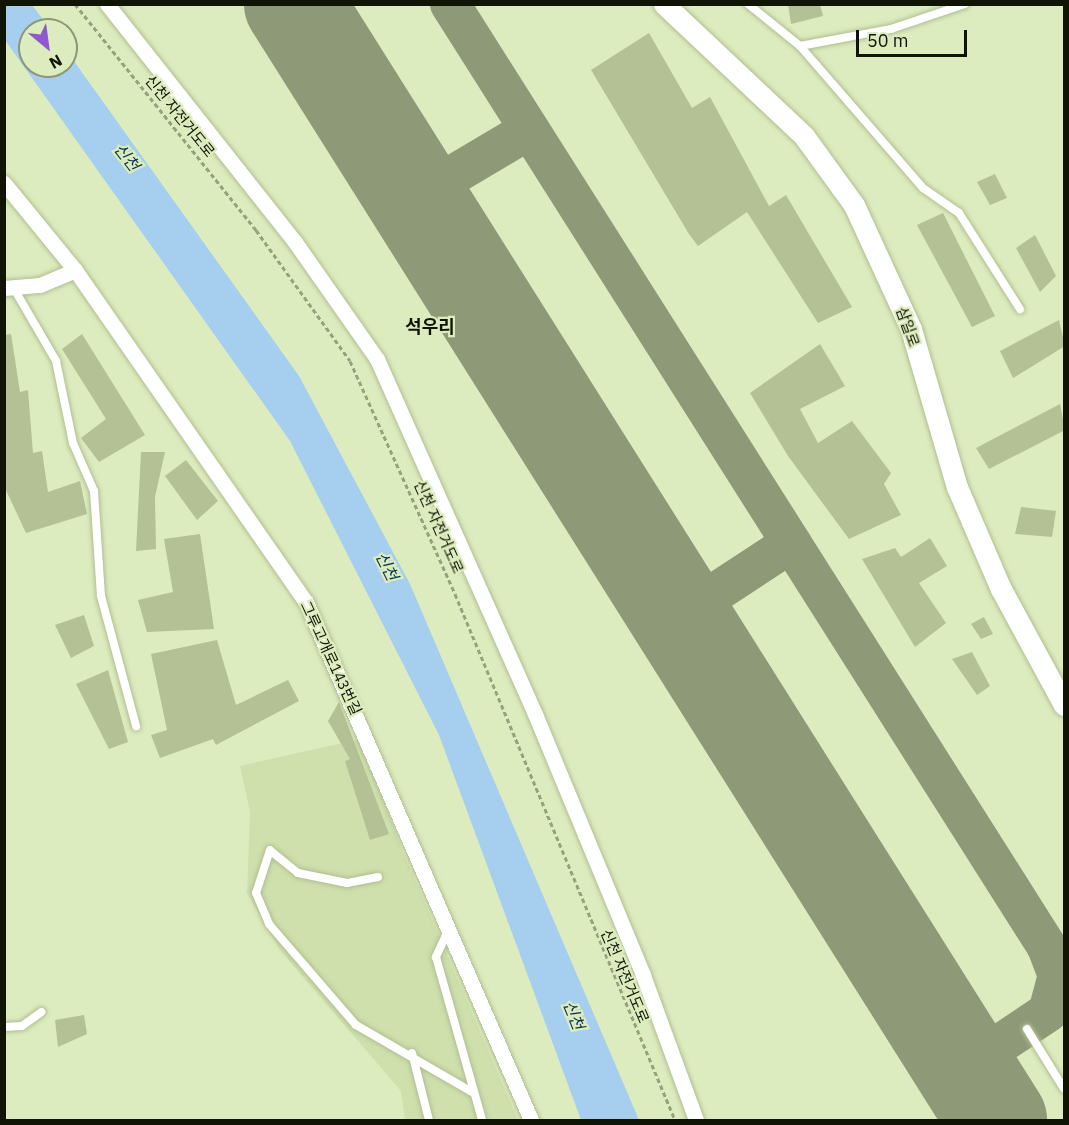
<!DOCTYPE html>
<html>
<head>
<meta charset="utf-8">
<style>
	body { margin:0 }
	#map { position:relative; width:1069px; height:1125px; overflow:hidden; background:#ddecbe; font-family:"IBM Plex Sans","Noto Sans KR",sans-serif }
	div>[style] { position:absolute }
	.built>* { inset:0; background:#cfe0ac }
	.water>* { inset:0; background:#a6ceee }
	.taxiway>* { height:40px; margin:-20px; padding:0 20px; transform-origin:20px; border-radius:20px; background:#8e9977 }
	.runway>* { height:100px; margin:-50px; padding:0 50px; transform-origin:50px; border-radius:50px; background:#8e9977 }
	.building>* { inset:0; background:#b3c195 }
	.path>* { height:3px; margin-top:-1.5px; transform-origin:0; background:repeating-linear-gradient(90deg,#96a17d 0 4.5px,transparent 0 7.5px) }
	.roads { filter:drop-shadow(0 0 2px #b0be92) drop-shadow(0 0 2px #b0be92) }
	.lane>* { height:8px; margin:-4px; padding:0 4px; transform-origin:4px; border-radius:4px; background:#fff }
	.street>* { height:15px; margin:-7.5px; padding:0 7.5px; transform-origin:7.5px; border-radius:7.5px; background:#fff }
	.secondary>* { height:21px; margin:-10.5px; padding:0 10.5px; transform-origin:10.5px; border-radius:10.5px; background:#fff }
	span { translate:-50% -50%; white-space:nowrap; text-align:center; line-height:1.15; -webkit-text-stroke:4.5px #ddecbe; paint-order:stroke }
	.street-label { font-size:15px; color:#101405 }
	.water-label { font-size:16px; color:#00304e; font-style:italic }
	.quarter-label { font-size:18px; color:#101405; font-weight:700 }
	.frame { position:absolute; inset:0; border:6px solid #101405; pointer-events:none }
	.north { position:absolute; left:18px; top:18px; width:60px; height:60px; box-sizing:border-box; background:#ddecbe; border:2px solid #8b9674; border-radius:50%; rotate:151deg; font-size:16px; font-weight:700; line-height:24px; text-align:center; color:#101405 }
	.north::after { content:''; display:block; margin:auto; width:21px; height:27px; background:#8f58d0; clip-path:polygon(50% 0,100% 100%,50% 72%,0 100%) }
	.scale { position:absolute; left:856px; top:30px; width:111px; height:27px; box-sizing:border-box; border:3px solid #101405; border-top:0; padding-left:8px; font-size:18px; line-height:21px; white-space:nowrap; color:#101405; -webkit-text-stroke:4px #ddecbe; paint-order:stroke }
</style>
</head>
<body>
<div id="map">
	<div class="built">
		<i style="clip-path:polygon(360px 739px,403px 852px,518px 1120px,405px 1120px,401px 1091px,280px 950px,247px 893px,250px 812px,240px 766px)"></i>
	</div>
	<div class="water">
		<i style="clip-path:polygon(4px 5px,32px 5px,51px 30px,30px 30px,30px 66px,66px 66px,66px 50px,299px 376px,410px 584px,639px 1120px,581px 1120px,439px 735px,290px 441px,5px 40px)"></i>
	</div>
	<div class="taxiway">
		<i style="left:450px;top:4px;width:1116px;rotate:57.66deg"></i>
		<i style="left:1047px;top:947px;width:30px;rotate:69deg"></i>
		<i style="left:1058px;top:975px;width:38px;rotate:105deg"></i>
		<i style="left:1048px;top:1012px;width:101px;rotate:146.3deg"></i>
		<i style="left:416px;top:197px;width:131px;rotate:-30.7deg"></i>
		<i style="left:680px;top:616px;width:133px;rotate:-33.3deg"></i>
	</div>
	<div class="runway">
		<i style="left:294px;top:4px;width:1319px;rotate:57.79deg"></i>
	</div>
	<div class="building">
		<i style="clip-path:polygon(788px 4px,820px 4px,823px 16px,791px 24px)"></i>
		<i style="clip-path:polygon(649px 33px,692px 108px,710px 97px,769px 206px,786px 195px,852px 307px,818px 323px,747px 212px,698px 246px,689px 234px,591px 70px)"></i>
		<i style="clip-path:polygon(995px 174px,1007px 198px,990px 205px,977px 182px)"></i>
		<i style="clip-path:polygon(943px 213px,995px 316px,972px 327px,917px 225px)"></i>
		<i style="clip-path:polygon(1035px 235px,1056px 276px,1040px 292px,1016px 248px)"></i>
		<i style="clip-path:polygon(1059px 320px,1065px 346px,1013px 378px,1000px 351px)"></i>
		<i style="clip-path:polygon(11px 334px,20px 392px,28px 390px,33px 453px,42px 451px,48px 492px,80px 481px,87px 514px,26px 533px,4px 486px,4px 335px)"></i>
		<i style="clip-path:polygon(82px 334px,145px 435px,99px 462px,81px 438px,106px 419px,62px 349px)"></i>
		<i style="clip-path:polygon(820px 344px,845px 386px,800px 409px,818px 443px,852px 421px,891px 473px,884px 484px,901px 515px,849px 539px,788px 456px,750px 393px)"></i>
		<i style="clip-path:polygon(1060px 404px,1065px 430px,989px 469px,976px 448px)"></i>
		<i style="clip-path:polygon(141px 452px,165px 452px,155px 497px,156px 549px,136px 551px)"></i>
		<i style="clip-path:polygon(186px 460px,218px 501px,197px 520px,165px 476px)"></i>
		<i style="clip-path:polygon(1021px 507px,1056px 511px,1052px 537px,1015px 534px)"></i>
		<i style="clip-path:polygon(200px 534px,214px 629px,147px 632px,138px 600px,173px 592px,164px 539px)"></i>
		<i style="clip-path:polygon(930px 538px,947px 566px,919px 583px,946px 623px,915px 647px,862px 559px,895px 548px,901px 557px)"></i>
		<i style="clip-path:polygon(84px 615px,94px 646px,71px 658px,55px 625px)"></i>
		<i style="clip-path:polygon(984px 617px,993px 634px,981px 639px,971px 624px)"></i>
		<i style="clip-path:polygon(217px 640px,236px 705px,288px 680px,299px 701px,216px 745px,213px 739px,160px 758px,151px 735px,167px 730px,151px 654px)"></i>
		<i style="clip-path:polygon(972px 652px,990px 686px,977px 695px,952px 659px)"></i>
		<i style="clip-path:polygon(108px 670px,128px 742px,109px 749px,76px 684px)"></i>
		<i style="clip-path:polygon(339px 702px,389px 834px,370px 840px,345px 761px,350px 759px,328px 721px)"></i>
		<i style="clip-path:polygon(84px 1015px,87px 1034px,58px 1047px,55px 1020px)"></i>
	</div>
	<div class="path">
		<i style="left:75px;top:4px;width:290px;rotate:51.3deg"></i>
		<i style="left:256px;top:230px;width:161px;rotate:54.3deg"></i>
		<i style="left:350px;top:361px;width:256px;rotate:65.7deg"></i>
		<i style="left:455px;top:594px;width:570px;rotate:67.3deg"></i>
	</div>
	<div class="roads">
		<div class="lane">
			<i style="left:748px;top:4px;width:67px;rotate:38.9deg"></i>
			<i style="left:800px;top:46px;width:93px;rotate:-10.6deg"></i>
			<i style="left:891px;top:29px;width:78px;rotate:-18.7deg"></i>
			<i style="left:800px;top:46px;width:188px;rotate:49.1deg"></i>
			<i style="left:923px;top:188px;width:44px;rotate:34.8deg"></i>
			<i style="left:959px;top:213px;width:114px;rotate:57.6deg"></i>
			<i style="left:13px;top:287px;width:86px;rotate:59.8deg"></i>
			<i style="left:56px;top:361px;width:84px;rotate:78.3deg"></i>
			<i style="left:73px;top:443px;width:52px;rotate:66.4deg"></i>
			<i style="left:94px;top:491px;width:105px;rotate:86.2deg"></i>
			<i style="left:101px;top:596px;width:135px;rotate:74.9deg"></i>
			<i style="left:378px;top:877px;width:32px;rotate:169deg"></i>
			<i style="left:347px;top:883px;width:50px;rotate:-168.5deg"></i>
			<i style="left:298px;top:873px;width:36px;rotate:-141deg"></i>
			<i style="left:270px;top:850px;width:45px;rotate:108deg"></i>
			<i style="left:256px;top:893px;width:34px;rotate:67deg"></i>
			<i style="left:269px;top:924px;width:133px;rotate:49.3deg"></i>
			<i style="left:356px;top:1025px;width:136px;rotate:30deg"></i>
			<i style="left:448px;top:931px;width:29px;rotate:115deg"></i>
			<i style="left:436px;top:957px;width:169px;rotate:74.2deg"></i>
			<i style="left:4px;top:1027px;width:18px;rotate:-3deg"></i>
			<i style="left:22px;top:1026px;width:24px;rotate:-36deg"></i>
			<i style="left:1027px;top:1029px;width:70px;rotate:58.3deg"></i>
			<i style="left:412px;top:1053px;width:69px;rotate:75.8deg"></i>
		</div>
		<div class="street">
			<i style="left:107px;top:4px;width:303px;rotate:51.7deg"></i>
			<i style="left:295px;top:242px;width:143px;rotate:55deg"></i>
			<i style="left:377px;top:359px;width:389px;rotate:66deg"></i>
			<i style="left:535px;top:714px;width:282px;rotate:67.5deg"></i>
			<i style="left:643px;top:975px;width:154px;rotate:69.9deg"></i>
			<i style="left:4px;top:183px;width:112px;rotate:50.8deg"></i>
			<i style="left:75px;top:270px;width:404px;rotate:55.2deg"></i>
			<i style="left:306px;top:602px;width:565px;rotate:66.52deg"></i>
			<i style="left:4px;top:288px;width:36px;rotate:-5deg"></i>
			<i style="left:40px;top:285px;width:38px;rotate:-23deg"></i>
		</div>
		<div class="secondary">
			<i style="left:664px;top:4px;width:192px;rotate:43.3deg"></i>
			<i style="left:804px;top:136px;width:85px;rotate:54.1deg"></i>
			<i style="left:854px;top:205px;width:136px;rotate:65.3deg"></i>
			<i style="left:911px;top:329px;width:165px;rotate:73.8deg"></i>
			<i style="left:957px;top:487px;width:111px;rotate:66.7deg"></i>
			<i style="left:1001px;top:589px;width:132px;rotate:61.5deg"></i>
		</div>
	</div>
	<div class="street-label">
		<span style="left:180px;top:116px;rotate:51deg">신천 자전거도로</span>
		<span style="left:908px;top:327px;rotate:70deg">삼일로</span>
		<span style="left:439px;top:527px;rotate:66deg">신천 자전거도로</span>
		<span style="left:331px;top:658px;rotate:65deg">그루고개로143번길</span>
		<span style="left:625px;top:976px;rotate:67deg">신천 자전거도로</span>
	</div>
	<div class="water-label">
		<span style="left:127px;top:157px;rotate:52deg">신천</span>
		<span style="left:387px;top:566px;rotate:63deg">신천</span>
		<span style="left:574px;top:1015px;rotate:68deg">신천</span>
	</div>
	<div class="quarter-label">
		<span style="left:430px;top:327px">석우리</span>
	</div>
	<div class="frame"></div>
	<div class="north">N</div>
	<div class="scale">50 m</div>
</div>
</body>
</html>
